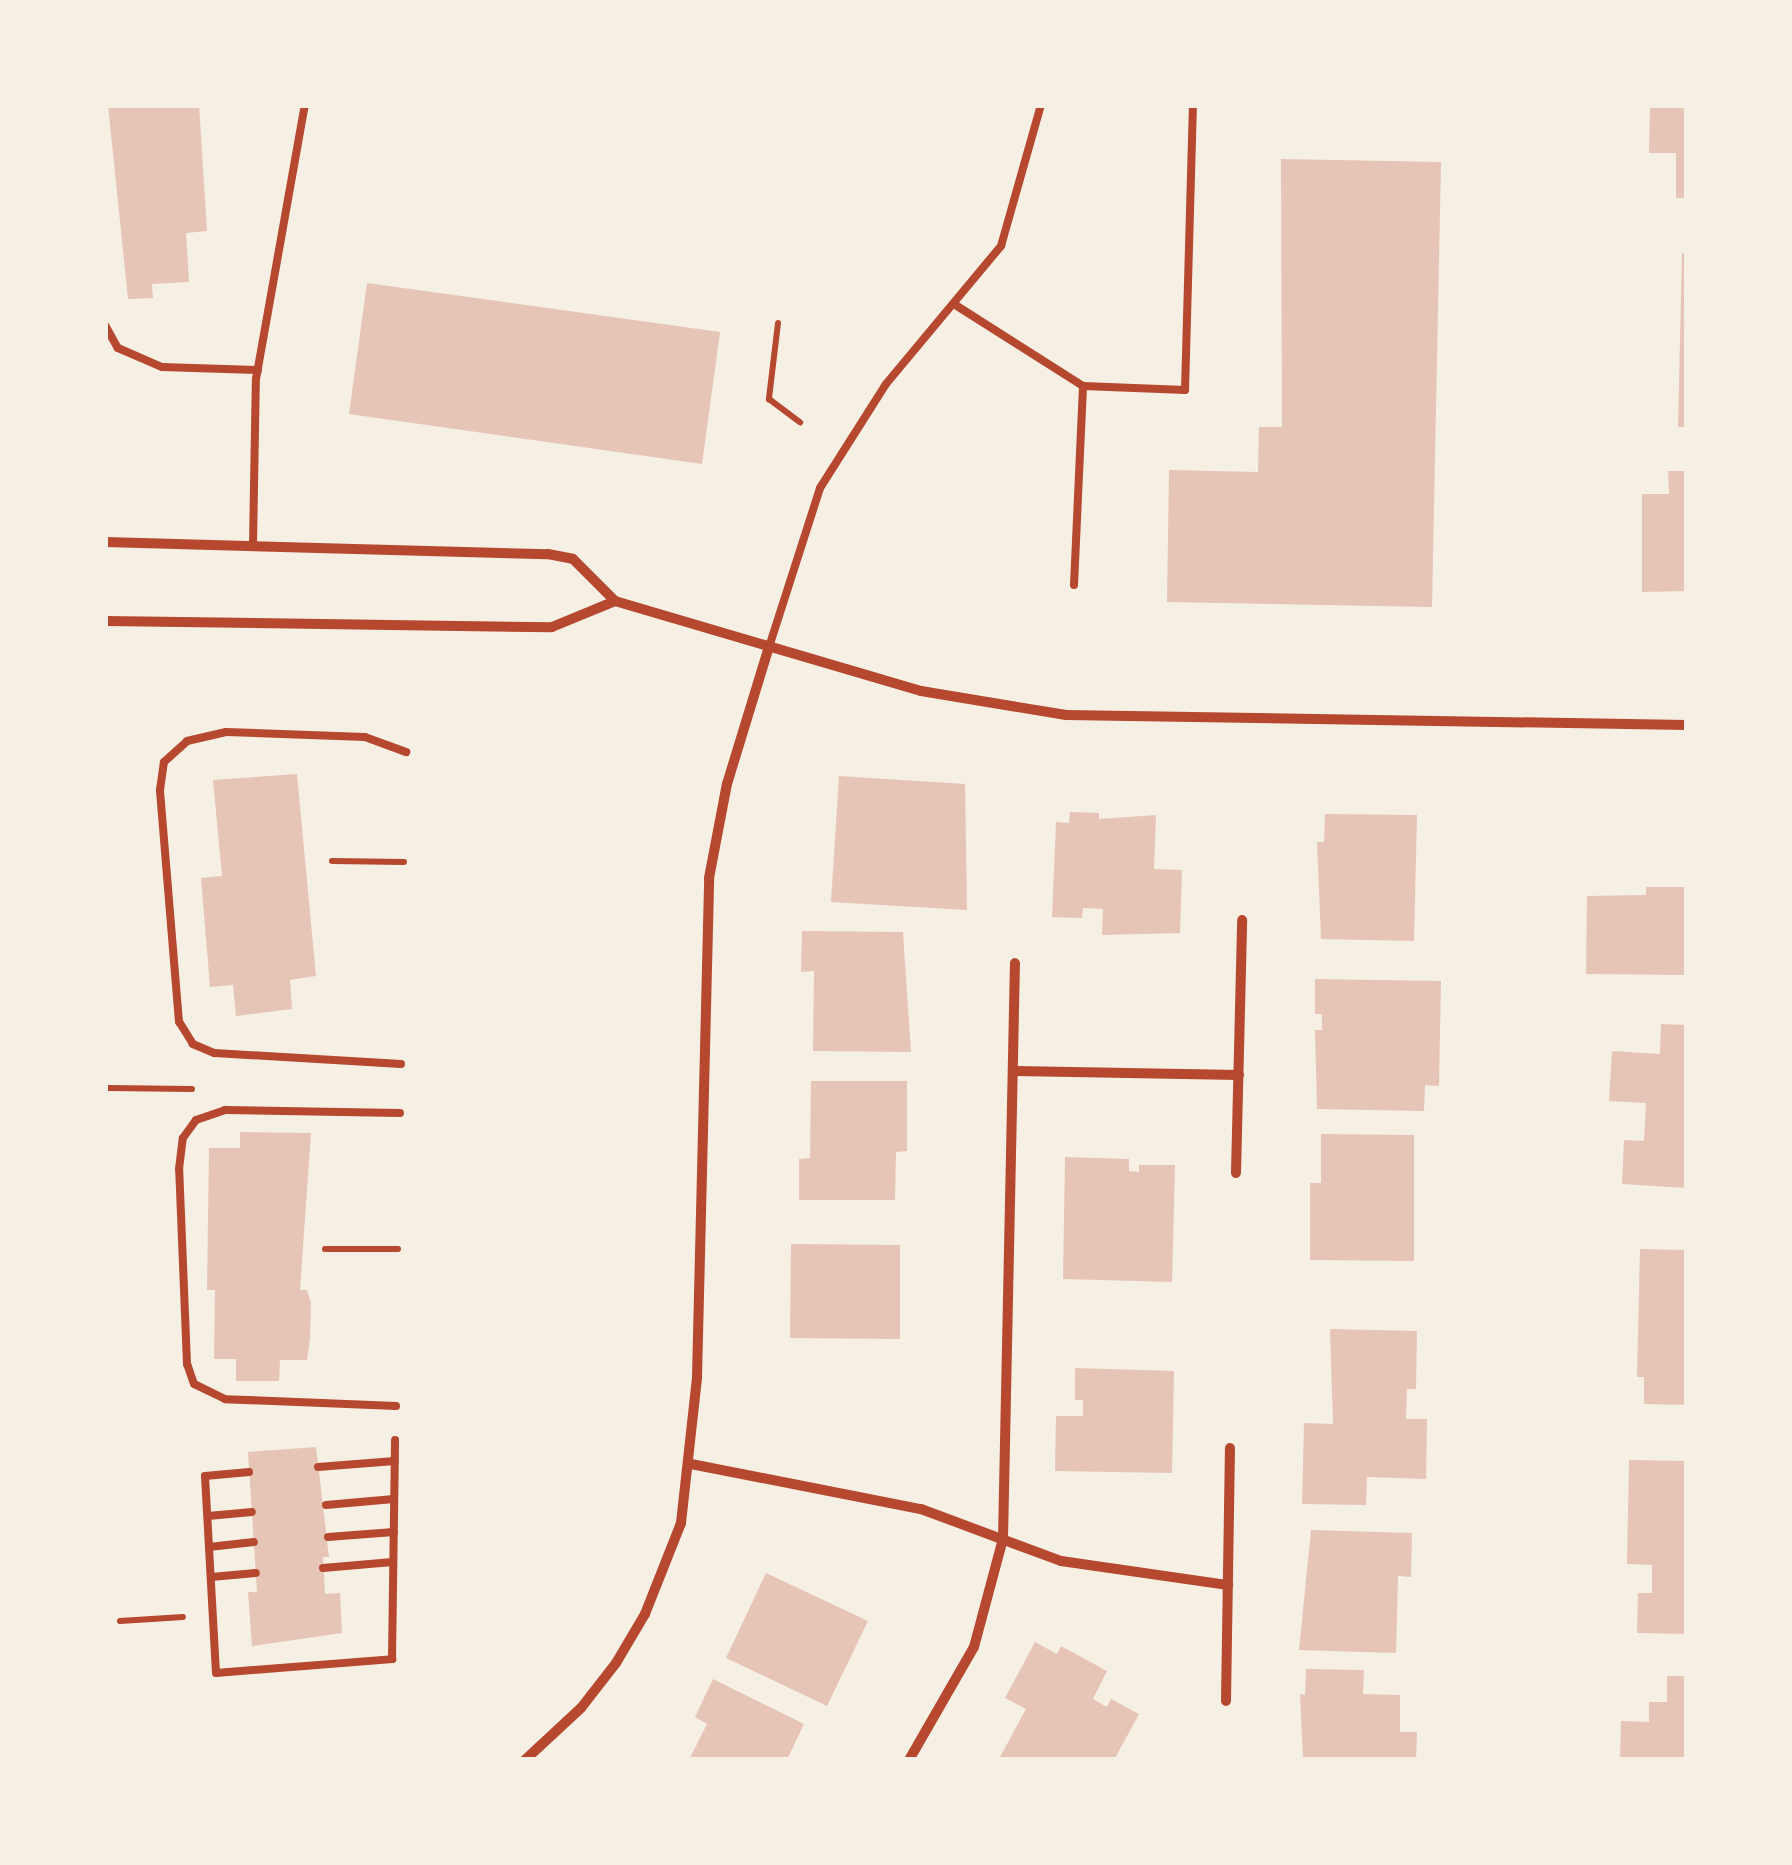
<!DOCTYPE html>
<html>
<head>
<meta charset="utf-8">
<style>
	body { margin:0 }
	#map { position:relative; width:1792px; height:1865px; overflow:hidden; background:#f6efe4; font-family:"Roboto Condensed",sans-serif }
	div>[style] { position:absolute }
	.building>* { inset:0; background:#e6c5b7 }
	.path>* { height:6px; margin:-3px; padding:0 3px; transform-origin:3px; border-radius:3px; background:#b5482f }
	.service>* { height:8px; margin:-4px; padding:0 4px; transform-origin:4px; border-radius:4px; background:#b5482f }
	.minor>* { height:10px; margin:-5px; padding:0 5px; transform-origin:5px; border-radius:5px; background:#b5482f }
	span { translate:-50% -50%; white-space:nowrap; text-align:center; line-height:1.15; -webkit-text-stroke:9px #f6efe4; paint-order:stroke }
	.frame { position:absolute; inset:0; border:108px solid #f6efe4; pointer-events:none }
</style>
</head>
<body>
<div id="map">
	<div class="building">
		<i style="clip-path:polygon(108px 105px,199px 105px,207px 231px,186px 233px,189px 282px,152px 284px,153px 298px,128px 299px)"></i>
		<i style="clip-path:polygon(1650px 105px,1687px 105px,1687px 198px,1676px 198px,1676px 153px,1649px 153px)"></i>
		<i style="clip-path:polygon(1281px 159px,1441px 162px,1432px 607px,1167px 602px,1169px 470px,1258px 472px,1259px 427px,1282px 427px)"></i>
		<i style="clip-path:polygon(1682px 253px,1687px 253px,1687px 427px,1678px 427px)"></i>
		<i style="clip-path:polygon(367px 283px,720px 332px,702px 464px,349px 414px)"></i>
		<i style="clip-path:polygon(1668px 471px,1687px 471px,1687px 591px,1642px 592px,1642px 494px,1669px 494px)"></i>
		<i style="clip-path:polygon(297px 774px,316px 976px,290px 980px,292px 1009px,236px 1016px,233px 985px,210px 987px,201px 878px,222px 876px,213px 780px)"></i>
		<i style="clip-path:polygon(839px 776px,965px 784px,967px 910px,831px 902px)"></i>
		<i style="clip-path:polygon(1070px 812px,1099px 813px,1099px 819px,1156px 815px,1154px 869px,1182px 870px,1180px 933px,1102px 935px,1103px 909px,1083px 908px,1082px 918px,1052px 917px,1056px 822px,1069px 823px)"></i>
		<i style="clip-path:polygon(1325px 814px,1417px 815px,1414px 941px,1321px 939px,1317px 842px,1324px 842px)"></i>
		<i style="clip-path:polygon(1646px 887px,1687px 887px,1687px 975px,1586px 974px,1587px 896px,1646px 895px)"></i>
		<i style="clip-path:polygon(802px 931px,903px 932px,911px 1052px,813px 1051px,814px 971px,801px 972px)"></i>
		<i style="clip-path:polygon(1315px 979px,1441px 981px,1439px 1086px,1425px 1085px,1424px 1111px,1317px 1109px,1315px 1030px,1322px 1030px,1322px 1014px,1315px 1014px)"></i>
		<i style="clip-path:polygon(1661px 1024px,1687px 1025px,1687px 1188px,1622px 1184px,1624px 1140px,1644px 1141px,1646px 1103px,1609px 1101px,1612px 1051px,1660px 1054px)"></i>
		<i style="clip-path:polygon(811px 1081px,907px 1081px,907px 1151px,896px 1152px,895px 1200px,799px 1200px,799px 1159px,810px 1158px)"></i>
		<i style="clip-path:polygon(240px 1132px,311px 1133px,300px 1290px,307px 1290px,311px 1303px,310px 1339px,307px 1360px,280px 1360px,279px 1381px,236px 1381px,236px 1359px,214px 1359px,215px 1290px,207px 1290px,209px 1148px,240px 1148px)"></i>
		<i style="clip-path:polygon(1321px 1134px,1414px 1135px,1414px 1261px,1310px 1260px,1310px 1183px,1321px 1183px)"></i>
		<i style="clip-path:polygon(1065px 1157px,1129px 1159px,1129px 1171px,1139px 1172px,1139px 1165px,1175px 1165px,1172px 1282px,1063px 1279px)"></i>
		<i style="clip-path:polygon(791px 1244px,900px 1245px,900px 1339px,790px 1338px)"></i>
		<i style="clip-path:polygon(1640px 1249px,1687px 1250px,1687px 1405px,1644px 1404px,1644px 1377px,1637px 1377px)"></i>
		<i style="clip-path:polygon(1330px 1329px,1417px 1331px,1416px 1389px,1407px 1389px,1406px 1419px,1427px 1419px,1426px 1479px,1367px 1477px,1366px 1505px,1302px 1504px,1304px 1423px,1333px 1424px)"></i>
		<i style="clip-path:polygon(1075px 1368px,1174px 1371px,1172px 1473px,1055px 1471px,1056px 1416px,1083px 1416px,1083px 1400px,1075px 1400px)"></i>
		<i style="clip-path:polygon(316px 1447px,329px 1557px,323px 1557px,325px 1594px,340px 1593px,342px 1633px,252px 1646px,248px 1592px,257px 1592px,248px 1452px)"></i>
		<i style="clip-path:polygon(1629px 1460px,1687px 1461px,1687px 1634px,1637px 1633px,1638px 1593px,1652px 1593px,1652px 1565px,1627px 1564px)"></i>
		<i style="clip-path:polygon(1311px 1530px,1412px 1533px,1411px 1577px,1398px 1576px,1396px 1653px,1299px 1650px)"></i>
		<i style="clip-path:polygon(766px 1573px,868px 1621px,827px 1706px,726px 1658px)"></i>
		<i style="clip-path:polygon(1035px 1642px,1057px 1654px,1061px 1646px,1107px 1671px,1093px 1699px,1107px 1707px,1111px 1699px,1139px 1714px,1114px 1760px,1000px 1757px,1026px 1709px,1005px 1698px)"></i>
		<i style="clip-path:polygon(1306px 1669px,1364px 1670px,1363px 1694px,1400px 1695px,1400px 1732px,1417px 1732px,1416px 1760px,1303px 1760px,1300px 1694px,1305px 1695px)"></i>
		<i style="clip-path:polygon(1667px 1676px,1687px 1676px,1687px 1760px,1620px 1760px,1621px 1721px,1649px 1722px,1649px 1702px,1667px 1702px)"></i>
		<i style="clip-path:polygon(713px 1679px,804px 1724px,787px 1760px,689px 1760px,707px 1724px,695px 1717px)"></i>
	</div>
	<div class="path">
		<i style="left:778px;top:323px;width:77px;rotate:96.8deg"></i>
		<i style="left:769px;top:399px;width:39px;rotate:37deg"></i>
		<i style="left:332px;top:861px;width:72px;rotate:0.8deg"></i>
		<i style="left:108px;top:1088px;width:84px;rotate:0.7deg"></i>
		<i style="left:325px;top:1249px;width:73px"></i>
		<i style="left:120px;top:1621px;width:63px;rotate:-3.6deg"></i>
	</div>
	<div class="service">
		<i style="left:957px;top:306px;width:149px;rotate:32.4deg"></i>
		<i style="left:1083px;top:386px;width:102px;rotate:2.2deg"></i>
		<i style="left:1185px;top:390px;width:285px;rotate:-88.4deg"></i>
		<i style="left:105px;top:325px;width:26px;rotate:61deg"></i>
		<i style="left:118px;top:348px;width:48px;rotate:23.4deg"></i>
		<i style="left:162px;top:367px;width:96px;rotate:1.8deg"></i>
		<i style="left:253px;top:544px;width:165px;rotate:-89deg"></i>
		<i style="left:256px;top:379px;width:278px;rotate:-79.9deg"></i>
		<i style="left:1074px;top:585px;width:199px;rotate:-87.4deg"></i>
		<i style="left:769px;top:647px;width:167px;rotate:-72.2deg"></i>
		<i style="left:820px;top:488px;width:123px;rotate:-57.6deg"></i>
		<i style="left:886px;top:384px;width:180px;rotate:-50.2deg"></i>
		<i style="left:1001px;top:246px;width:147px;rotate:-74.2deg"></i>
		<i style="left:401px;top:1064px;width:187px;rotate:-176.6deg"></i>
		<i style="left:214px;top:1053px;width:23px;rotate:-157deg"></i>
		<i style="left:193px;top:1044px;width:26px;rotate:-122deg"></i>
		<i style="left:179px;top:1022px;width:233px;rotate:-94.7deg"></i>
		<i style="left:160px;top:790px;width:28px;rotate:-82deg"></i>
		<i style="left:164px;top:762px;width:31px;rotate:-42deg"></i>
		<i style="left:187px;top:741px;width:40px;rotate:-13deg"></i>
		<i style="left:226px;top:732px;width:139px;rotate:2.1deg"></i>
		<i style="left:365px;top:737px;width:44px;rotate:20.1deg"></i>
		<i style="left:396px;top:1406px;width:171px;rotate:-177.7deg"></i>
		<i style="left:225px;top:1399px;width:34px;rotate:-154deg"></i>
		<i style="left:194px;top:1384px;width:21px;rotate:-109deg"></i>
		<i style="left:187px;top:1364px;width:195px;rotate:-92.3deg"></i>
		<i style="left:179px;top:1169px;width:31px;rotate:-83deg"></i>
		<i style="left:183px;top:1138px;width:22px;rotate:-54deg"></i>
		<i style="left:196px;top:1120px;width:31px;rotate:-19deg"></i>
		<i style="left:225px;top:1110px;width:175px;rotate:1deg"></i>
		<i style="left:318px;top:1467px;width:77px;rotate:-4.5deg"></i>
		<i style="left:249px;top:1472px;width:44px;rotate:174.8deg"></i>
		<i style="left:205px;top:1476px;width:197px;rotate:86.8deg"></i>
		<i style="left:216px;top:1673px;width:177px;rotate:-4.5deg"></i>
		<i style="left:392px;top:1659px;width:219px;rotate:-89.2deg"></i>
		<i style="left:326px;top:1505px;width:68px;rotate:-5deg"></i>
		<i style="left:208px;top:1516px;width:44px;rotate:-5.2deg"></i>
		<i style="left:328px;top:1537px;width:66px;rotate:-4.3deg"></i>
		<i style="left:209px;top:1547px;width:45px;rotate:-6.3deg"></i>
		<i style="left:323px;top:1568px;width:70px;rotate:-4.9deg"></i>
		<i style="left:211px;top:1577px;width:45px;rotate:-5.1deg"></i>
	</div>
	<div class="minor">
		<i style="left:105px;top:542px;width:443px;rotate:1.6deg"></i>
		<i style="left:548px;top:554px;width:25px;rotate:11deg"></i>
		<i style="left:573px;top:559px;width:59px;rotate:45deg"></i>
		<i style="left:615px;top:601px;width:319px;rotate:16.4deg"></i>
		<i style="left:921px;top:691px;width:147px;rotate:9.4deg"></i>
		<i style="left:1066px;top:715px;width:621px;rotate:0.92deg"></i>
		<i style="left:105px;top:621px;width:447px;rotate:0.8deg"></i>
		<i style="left:552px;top:627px;width:68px;rotate:-22.4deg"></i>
		<i style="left:1013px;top:1071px;width:226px;rotate:1deg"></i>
		<i style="left:1236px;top:1173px;width:253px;rotate:-88.6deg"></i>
		<i style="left:691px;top:1464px;width:234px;rotate:11.1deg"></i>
		<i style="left:921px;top:1509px;width:149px;rotate:20.4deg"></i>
		<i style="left:1061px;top:1561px;width:169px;rotate:8.2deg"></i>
		<i style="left:1226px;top:1701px;width:253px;rotate:-89.1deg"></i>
		<i style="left:525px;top:1760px;width:76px;rotate:-42.9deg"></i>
		<i style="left:581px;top:1708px;width:57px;rotate:-52.1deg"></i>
		<i style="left:616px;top:1663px;width:57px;rotate:-59.4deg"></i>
		<i style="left:645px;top:1614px;width:98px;rotate:-68.4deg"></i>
		<i style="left:681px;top:1523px;width:147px;rotate:-83.7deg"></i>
		<i style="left:697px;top:1377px;width:499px;rotate:-88.6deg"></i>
		<i style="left:709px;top:878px;width:96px;rotate:-79.2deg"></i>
		<i style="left:727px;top:784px;width:143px;rotate:-73deg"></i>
		<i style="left:909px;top:1760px;width:130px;rotate:-60.1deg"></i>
		<i style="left:974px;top:1647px;width:112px;rotate:-75deg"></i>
		<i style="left:1003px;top:1539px;width:576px;rotate:-88.81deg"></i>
	</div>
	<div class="frame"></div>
</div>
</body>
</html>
